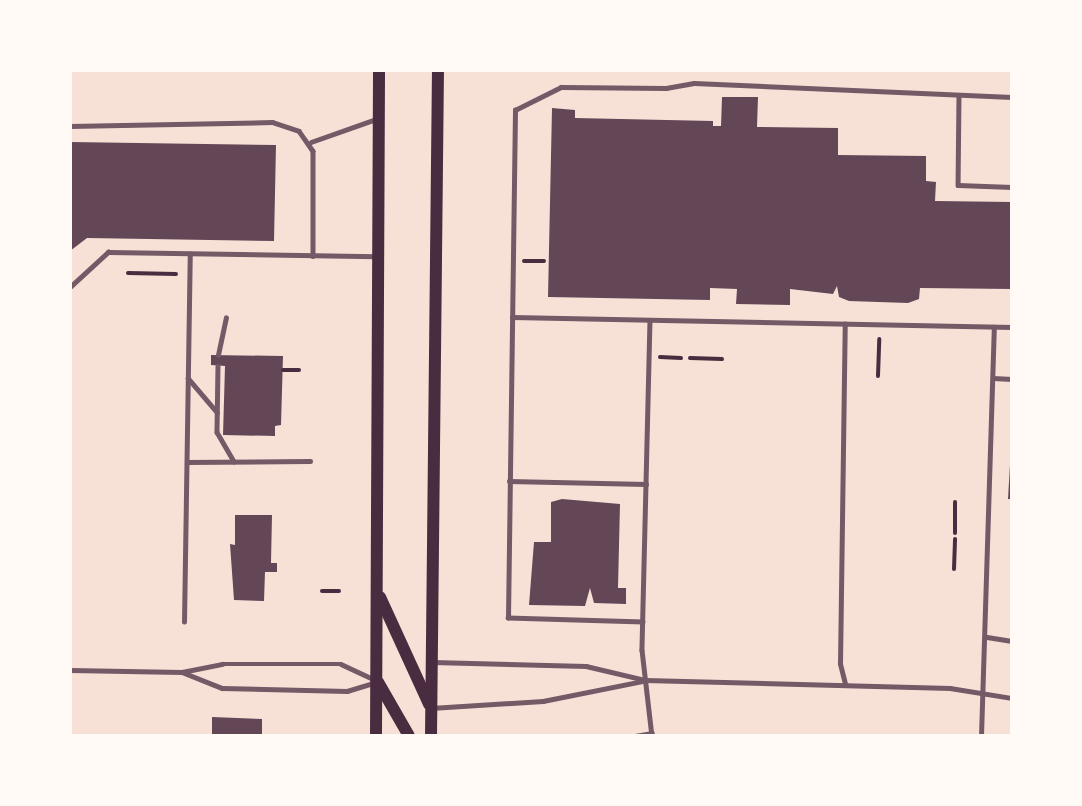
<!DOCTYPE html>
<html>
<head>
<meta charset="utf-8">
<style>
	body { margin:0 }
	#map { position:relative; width:1082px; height:806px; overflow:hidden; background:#f7e1d7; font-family:"Public Sans",sans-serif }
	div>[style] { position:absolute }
	.building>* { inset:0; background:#644757 }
	.path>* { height:4px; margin:-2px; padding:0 2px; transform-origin:2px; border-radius:2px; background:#4a2c40 }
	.service>* { height:4.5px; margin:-2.25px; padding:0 2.25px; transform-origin:2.25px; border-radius:2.25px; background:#755966 }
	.secondary>* { height:12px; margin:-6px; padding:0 6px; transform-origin:6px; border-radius:6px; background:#4a2c40 }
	span { translate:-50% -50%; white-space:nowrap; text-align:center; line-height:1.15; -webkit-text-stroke:6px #fffaf5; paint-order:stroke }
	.frame { position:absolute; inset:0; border:72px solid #fffaf5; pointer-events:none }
</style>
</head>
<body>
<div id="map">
	<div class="building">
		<i style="clip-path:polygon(722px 97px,758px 97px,757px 127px,838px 128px,838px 155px,926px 156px,926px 181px,936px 182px,935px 201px,1012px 202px,1012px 289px,920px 288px,919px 299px,908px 303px,849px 301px,839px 297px,837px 286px,833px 294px,790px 289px,790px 305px,736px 304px,737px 289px,710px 288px,710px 300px,548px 297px,552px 108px,575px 110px,575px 118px,713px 121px,713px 126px,721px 126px)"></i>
		<i style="clip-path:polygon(70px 142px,276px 145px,274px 241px,87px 238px,70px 251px)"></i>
		<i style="clip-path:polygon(211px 355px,283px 356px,281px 425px,275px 426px,275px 436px,223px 435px,225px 366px,211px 365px)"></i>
		<i style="clip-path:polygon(1012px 431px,1012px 499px,1008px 499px)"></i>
		<i style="clip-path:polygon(562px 499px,620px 504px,618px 588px,626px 588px,626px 604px,594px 603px,590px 588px,585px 606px,529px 605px,534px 542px,551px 542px,551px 502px)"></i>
		<i style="clip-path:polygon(235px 515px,272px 515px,271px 563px,277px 563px,277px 572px,265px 572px,264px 601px,234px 600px,230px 544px,235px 545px)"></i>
		<i style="clip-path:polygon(212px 717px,262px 719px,262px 736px,212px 736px)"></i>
	</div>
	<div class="path">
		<i style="left:524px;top:261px;width:20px"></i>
		<i style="left:128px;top:273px;width:48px;rotate:1.2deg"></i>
		<i style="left:660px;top:357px;width:21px;rotate:3deg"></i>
		<i style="left:690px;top:358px;width:32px;rotate:2deg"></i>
		<i style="left:283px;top:370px;width:16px"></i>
		<i style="left:878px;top:376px;width:37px;rotate:-88deg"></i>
		<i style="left:955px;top:533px;width:31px;rotate:-90deg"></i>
		<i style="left:954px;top:569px;width:30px;rotate:-88deg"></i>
		<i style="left:322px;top:591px;width:17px"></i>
	</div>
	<div class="service">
		<i style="left:959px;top:95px;width:90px;rotate:90.6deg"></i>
		<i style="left:958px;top:185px;width:54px;rotate:2.1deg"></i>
		<i style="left:70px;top:126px;width:202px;rotate:-1.1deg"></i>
		<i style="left:272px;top:122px;width:28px;rotate:18deg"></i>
		<i style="left:299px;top:131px;width:24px;rotate:55deg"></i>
		<i style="left:313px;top:151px;width:105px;rotate:90deg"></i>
		<i style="left:311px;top:142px;width:69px;rotate:-19.5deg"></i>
		<i style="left:70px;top:287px;width:52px;rotate:-42.6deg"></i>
		<i style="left:108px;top:252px;width:268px;rotate:0.9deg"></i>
		<i style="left:512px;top:317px;width:500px;rotate:1.15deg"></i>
		<i style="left:650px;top:320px;width:330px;rotate:91.4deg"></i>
		<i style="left:642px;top:650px;width:87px;rotate:83.4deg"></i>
		<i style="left:218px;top:355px;width:38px;rotate:-78deg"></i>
		<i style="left:218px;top:366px;width:66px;rotate:90.9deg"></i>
		<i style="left:217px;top:432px;width:34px;rotate:60deg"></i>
		<i style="left:188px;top:378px;width:45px;rotate:49.5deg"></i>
		<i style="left:993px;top:378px;width:19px;rotate:3deg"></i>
		<i style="left:187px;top:462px;width:123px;rotate:-0.5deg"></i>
		<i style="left:509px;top:481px;width:137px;rotate:1.3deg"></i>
		<i style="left:184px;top:622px;width:368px;rotate:-89.1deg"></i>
		<i style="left:643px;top:622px;width:135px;rotate:-178.3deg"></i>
		<i style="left:508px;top:618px;width:508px;rotate:-89.21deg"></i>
		<i style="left:515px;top:110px;width:51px;rotate:-26.6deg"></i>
		<i style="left:561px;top:87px;width:105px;rotate:0.5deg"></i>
		<i style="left:666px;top:88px;width:28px;rotate:-10deg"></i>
		<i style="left:694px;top:83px;width:318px;rotate:2.5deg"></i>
		<i style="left:987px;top:637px;width:25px;rotate:9deg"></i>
		<i style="left:432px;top:662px;width:154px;rotate:1.5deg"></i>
		<i style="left:586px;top:666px;width:61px;rotate:13.3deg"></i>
		<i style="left:645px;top:680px;width:305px;rotate:1.5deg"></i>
		<i style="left:950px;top:688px;width:63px;rotate:9.2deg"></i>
		<i style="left:70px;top:670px;width:112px;rotate:1deg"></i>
		<i style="left:182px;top:672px;width:41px;rotate:-11.3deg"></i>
		<i style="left:222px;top:664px;width:119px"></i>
		<i style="left:341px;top:664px;width:38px;rotate:25deg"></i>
		<i style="left:182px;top:672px;width:43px;rotate:21.8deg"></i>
		<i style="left:222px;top:688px;width:125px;rotate:1.4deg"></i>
		<i style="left:347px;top:691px;width:30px;rotate:-17deg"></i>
		<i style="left:845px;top:684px;width:21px;rotate:-104deg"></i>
		<i style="left:840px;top:664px;width:340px;rotate:-89.2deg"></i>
		<i style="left:431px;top:708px;width:112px;rotate:-3.6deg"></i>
		<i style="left:543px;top:701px;width:102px;rotate:-11.3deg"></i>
		<i style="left:635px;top:736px;width:17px;rotate:-10deg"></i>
		<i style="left:981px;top:736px;width:409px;rotate:-88.2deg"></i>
	</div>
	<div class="secondary">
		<i style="left:380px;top:597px;width:118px;rotate:65.4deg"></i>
		<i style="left:378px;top:682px;width:62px;rotate:60.1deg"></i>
		<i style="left:376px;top:736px;width:666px;rotate:-89.74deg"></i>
		<i style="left:431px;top:736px;width:666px;rotate:-89.4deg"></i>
	</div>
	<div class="frame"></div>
</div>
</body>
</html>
